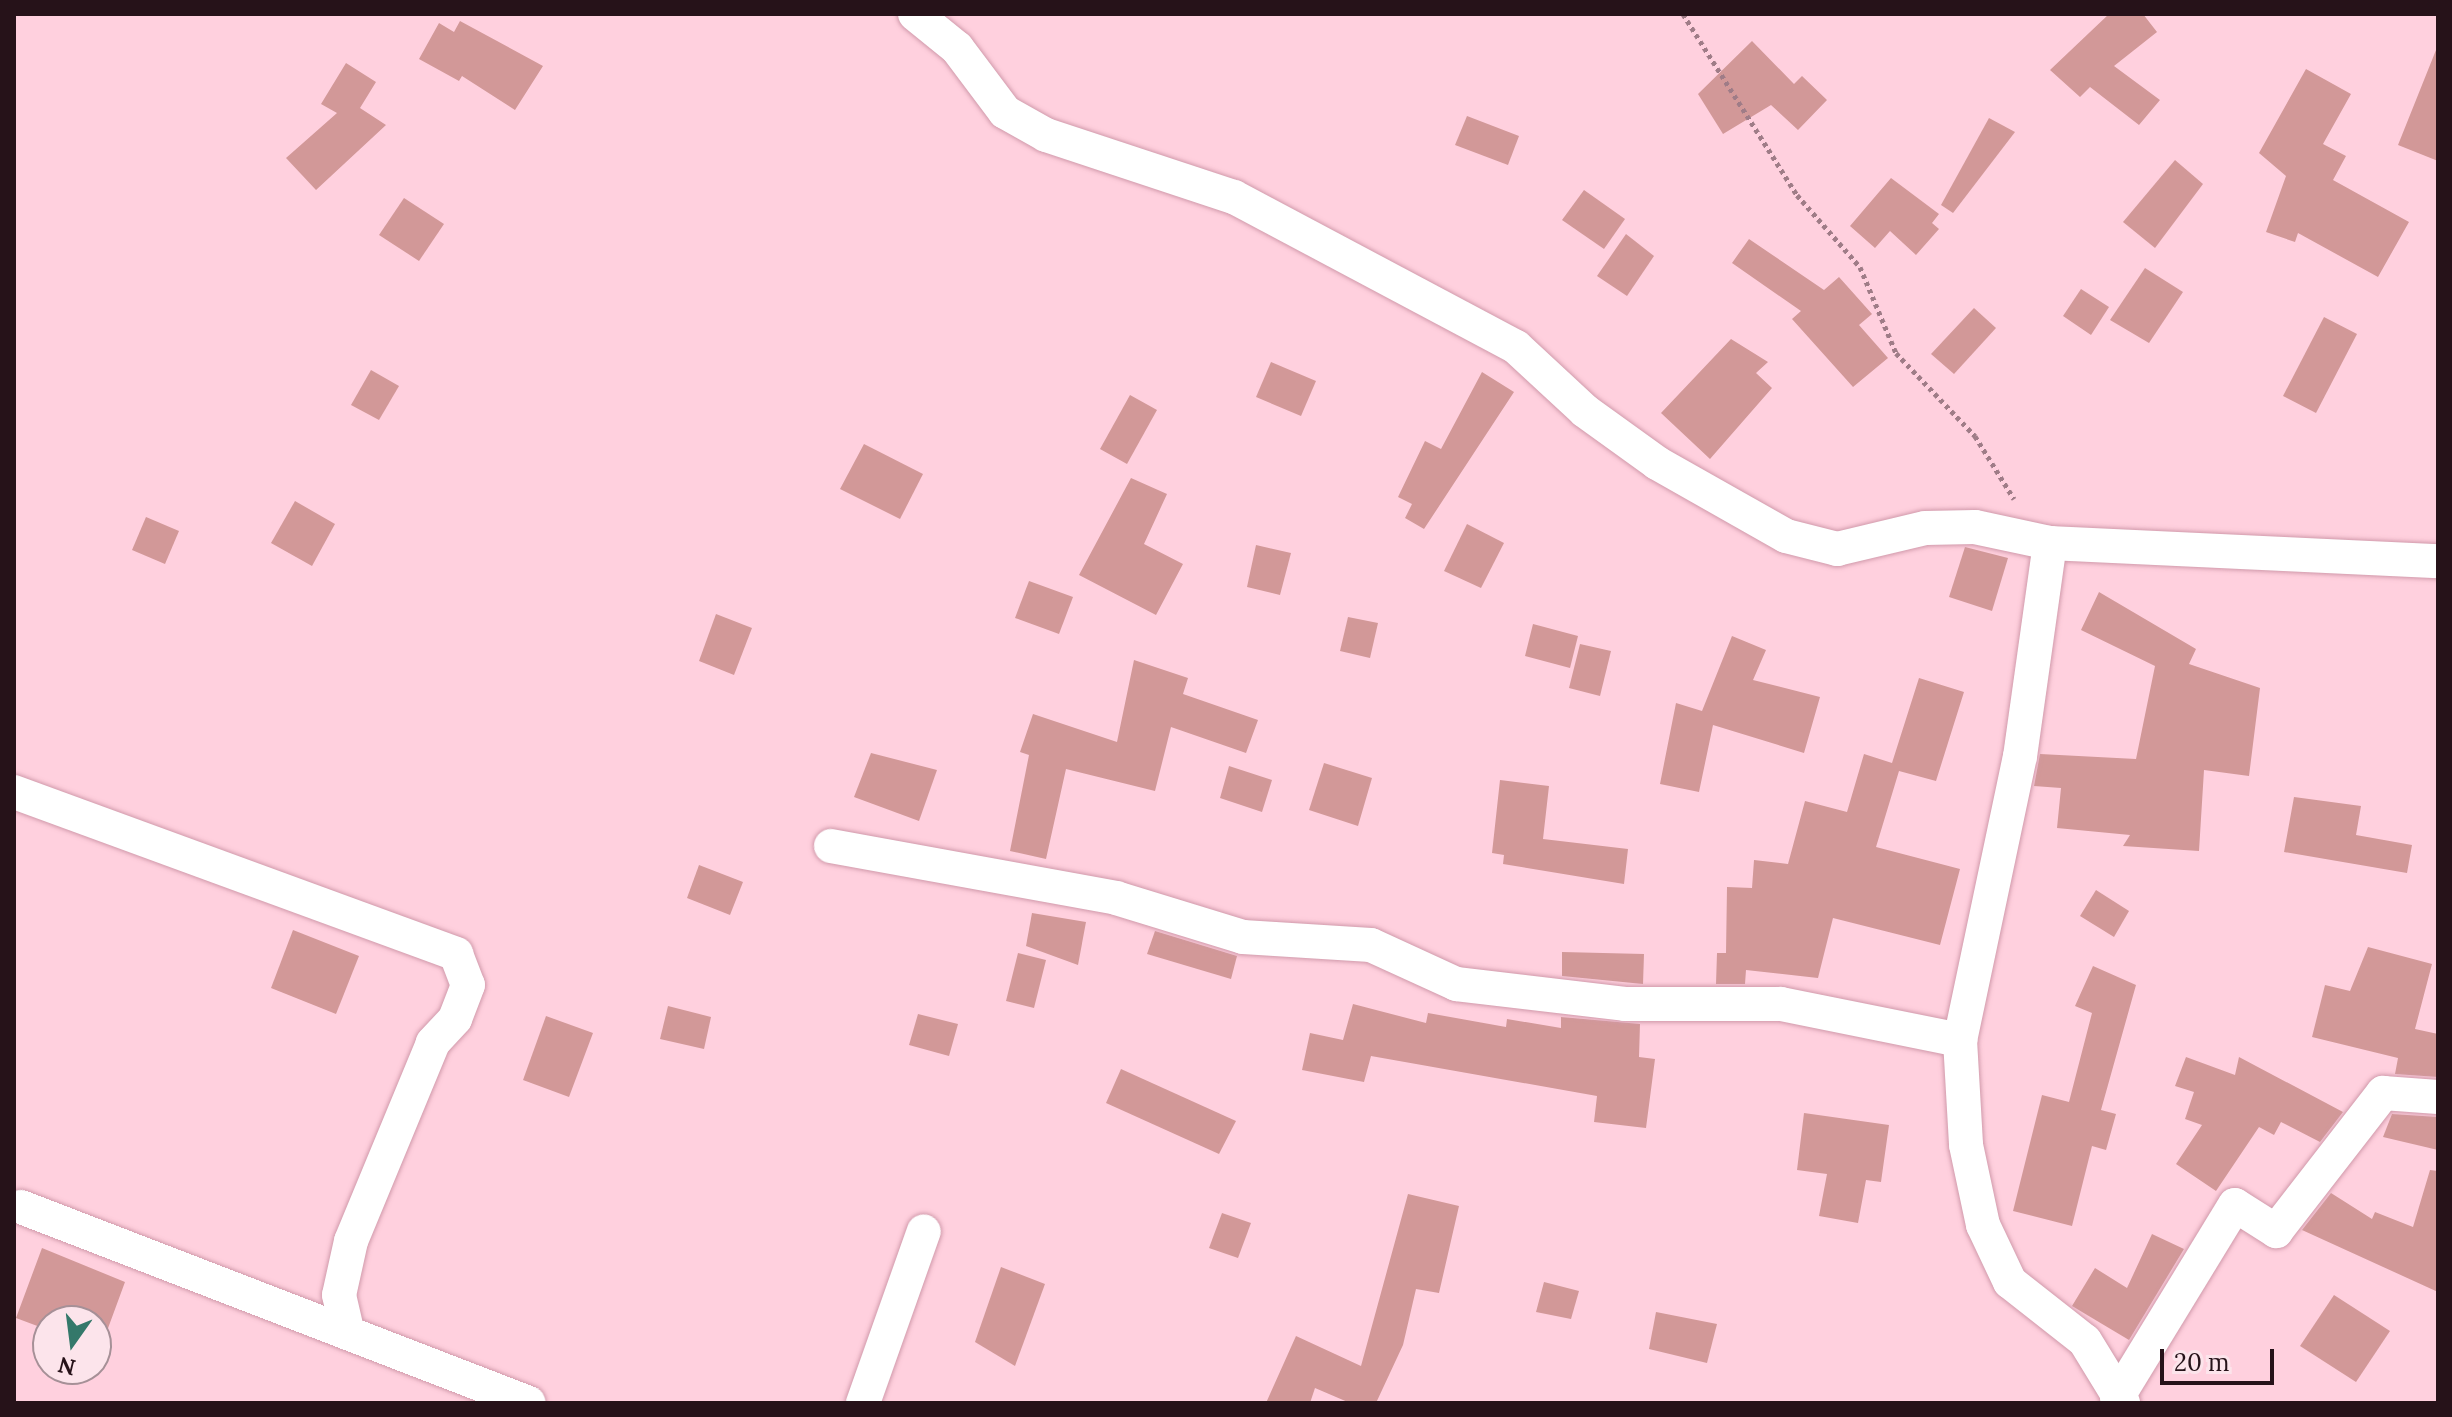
<!DOCTYPE html>
<html>
<head>
<meta charset="utf-8">
<style>
	body { margin:0 }
	#map { position:relative; width:2452px; height:1417px; overflow:hidden; background:#ffd0de; font-family:Lora,serif }
	div>[style] { position:absolute }
	.building>* { inset:0; background:#d29898 }
	.path>* { height:5px; margin-top:-2.5px; transform-origin:0; background:repeating-linear-gradient(90deg,#9f7c87 0 4px,transparent 0 8px) }
	.roads { filter:drop-shadow(0 0 2px #d19aab) drop-shadow(0 0 2px #d19aab) }
	.minor>* { height:34px; margin:-17px; padding:0 17px; transform-origin:17px; border-radius:17px; background:#fff }
	span { translate:-50% -50%; white-space:nowrap; text-align:center; line-height:1.15; -webkit-text-stroke:6px #fce4eb; paint-order:stroke }
	.frame { position:absolute; inset:0; border:16px solid #261219; pointer-events:none }
	.north { position:absolute; left:32px; top:1305px; width:80px; height:80px; box-sizing:border-box; background:#fce4eb; border:2px solid #a69097; border-radius:50%; rotate:194deg; font-size:22px; font-weight:700; line-height:32px; text-align:center; color:#261219 }
	.north::after { content:''; display:block; margin:auto; width:28px; height:36px; background:#34786a; clip-path:polygon(50% 0,100% 100%,50% 72%,0 100%) }
	.scale { position:absolute; left:2160px; top:1349px; width:114px; height:36px; box-sizing:border-box; border:4px solid #261219; border-top:0; padding-left:10px; font-size:24px; line-height:28px; white-space:nowrap; color:#261219; -webkit-text-stroke:6px #fce4eb; paint-order:stroke }
</style>
</head>
<body>
<div id="map">
	<div class="building">
		<i style="clip-path:polygon(2109px 14px,2143px 14px,2157px 32px,2114px 66px,2160px 100px,2139px 125px,2090px 87px,2080px 97px,2050px 70px)"></i>
		<i style="clip-path:polygon(460px 21px,543px 66px,515px 110px,462px 76px,459px 81px,419px 59px,439px 23px,454px 32px)"></i>
		<i style="clip-path:polygon(1752px 41px,1794px 84px,1802px 76px,1827px 100px,1798px 130px,1771px 105px,1723px 134px,1698px 94px)"></i>
		<i style="clip-path:polygon(2436px 50px,2438px 50px,2438px 161px,2398px 145px)"></i>
		<i style="clip-path:polygon(346px 63px,376px 82px,360px 108px,386px 125px,316px 190px,286px 158px,337px 113px,321px 104px)"></i>
		<i style="clip-path:polygon(2306px 69px,2351px 94px,2323px 144px,2346px 156px,2333px 180px,2409px 222px,2378px 277px,2298px 233px,2295px 242px,2266px 232px,2286px 176px,2259px 153px)"></i>
		<i style="clip-path:polygon(1467px 116px,1519px 136px,1508px 165px,1455px 145px)"></i>
		<i style="clip-path:polygon(1989px 118px,2015px 132px,1953px 213px,1941px 205px)"></i>
		<i style="clip-path:polygon(2175px 160px,2203px 184px,2155px 248px,2123px 222px)"></i>
		<i style="clip-path:polygon(1891px 178px,1939px 214px,1932px 223px,1939px 229px,1916px 255px,1890px 231px,1875px 248px,1850px 226px)"></i>
		<i style="clip-path:polygon(1584px 190px,1625px 219px,1604px 249px,1562px 220px)"></i>
		<i style="clip-path:polygon(404px 198px,444px 224px,419px 261px,379px 235px)"></i>
		<i style="clip-path:polygon(1626px 234px,1654px 256px,1627px 296px,1597px 276px)"></i>
		<i style="clip-path:polygon(1749px 239px,1824px 290px,1839px 277px,1872px 314px,1859px 325px,1888px 358px,1853px 387px,1792px 319px,1801px 311px,1732px 263px)"></i>
		<i style="clip-path:polygon(2145px 268px,2183px 292px,2149px 343px,2110px 320px)"></i>
		<i style="clip-path:polygon(2081px 289px,2109px 307px,2091px 335px,2063px 316px)"></i>
		<i style="clip-path:polygon(1974px 308px,1996px 328px,1954px 374px,1931px 354px)"></i>
		<i style="clip-path:polygon(2324px 317px,2357px 334px,2316px 413px,2283px 396px)"></i>
		<i style="clip-path:polygon(1731px 339px,1768px 362px,1756px 373px,1772px 388px,1710px 459px,1661px 413px)"></i>
		<i style="clip-path:polygon(1271px 362px,1316px 381px,1301px 416px,1256px 397px)"></i>
		<i style="clip-path:polygon(371px 370px,399px 386px,379px 420px,351px 405px)"></i>
		<i style="clip-path:polygon(1482px 372px,1514px 392px,1424px 529px,1405px 518px,1412px 504px,1398px 497px,1425px 441px,1441px 449px)"></i>
		<i style="clip-path:polygon(1130px 395px,1157px 410px,1127px 464px,1100px 449px)"></i>
		<i style="clip-path:polygon(864px 444px,923px 474px,900px 519px,840px 489px)"></i>
		<i style="clip-path:polygon(1131px 478px,1167px 494px,1144px 544px,1183px 564px,1156px 615px,1079px 575px)"></i>
		<i style="clip-path:polygon(295px 501px,335px 524px,312px 566px,271px 543px)"></i>
		<i style="clip-path:polygon(146px 517px,179px 531px,165px 564px,132px 550px)"></i>
		<i style="clip-path:polygon(1467px 524px,1504px 543px,1481px 588px,1444px 571px)"></i>
		<i style="clip-path:polygon(1256px 545px,1291px 553px,1280px 595px,1247px 587px)"></i>
		<i style="clip-path:polygon(1965px 547px,2008px 558px,1992px 611px,1949px 597px)"></i>
		<i style="clip-path:polygon(1029px 581px,1073px 597px,1059px 634px,1015px 618px)"></i>
		<i style="clip-path:polygon(2099px 592px,2196px 649px,2189px 664px,2260px 688px,2249px 776px,2204px 770px,2199px 851px,2123px 846px,2130px 835px,2057px 828px,2061px 788px,2034px 786px,2040px 754px,2136px 759px,2155px 666px,2081px 630px)"></i>
		<i style="clip-path:polygon(716px 614px,752px 628px,734px 675px,699px 661px)"></i>
		<i style="clip-path:polygon(1348px 617px,1378px 623px,1370px 658px,1340px 651px)"></i>
		<i style="clip-path:polygon(1533px 624px,1578px 636px,1570px 668px,1525px 656px)"></i>
		<i style="clip-path:polygon(1732px 636px,1766px 650px,1753px 680px,1820px 697px,1804px 753px,1713px 725px,1699px 792px,1660px 784px,1676px 703px,1702px 711px)"></i>
		<i style="clip-path:polygon(1580px 644px,1611px 651px,1600px 696px,1569px 688px)"></i>
		<i style="clip-path:polygon(1134px 660px,1188px 678px,1183px 694px,1258px 720px,1246px 753px,1171px 727px,1155px 791px,1066px 769px,1046px 859px,1010px 851px,1029px 755px,1020px 752px,1033px 714px,1117px 742px)"></i>
		<i style="clip-path:polygon(1919px 678px,1964px 692px,1936px 781px,1899px 771px,1876px 847px,1960px 869px,1940px 945px,1833px 918px,1818px 978px,1746px 970px,1745px 984px,1716px 984px,1717px 953px,1726px 953px,1727px 887px,1752px 888px,1754px 860px,1788px 864px,1805px 801px,1847px 812px,1864px 754px,1892px 763px)"></i>
		<i style="clip-path:polygon(871px 753px,937px 770px,919px 821px,854px 797px)"></i>
		<i style="clip-path:polygon(1324px 763px,1372px 778px,1358px 826px,1309px 810px)"></i>
		<i style="clip-path:polygon(1229px 766px,1272px 780px,1262px 812px,1220px 798px)"></i>
		<i style="clip-path:polygon(1500px 780px,1549px 786px,1543px 839px,1628px 849px,1624px 884px,1503px 864px,1504px 855px,1492px 853px)"></i>
		<i style="clip-path:polygon(2294px 797px,2361px 806px,2356px 835px,2412px 845px,2407px 873px,2284px 852px)"></i>
		<i style="clip-path:polygon(699px 865px,743px 882px,730px 915px,687px 898px)"></i>
		<i style="clip-path:polygon(2096px 890px,2129px 911px,2114px 937px,2080px 916px)"></i>
		<i style="clip-path:polygon(1032px 913px,1086px 922px,1078px 965px,1026px 946px)"></i>
		<i style="clip-path:polygon(293px 930px,359px 956px,336px 1014px,271px 988px)"></i>
		<i style="clip-path:polygon(1155px 931px,1237px 956px,1231px 979px,1147px 954px)"></i>
		<i style="clip-path:polygon(2368px 947px,2432px 964px,2415px 1029px,2438px 1034px,2438px 1077px,2395px 1074px,2398px 1058px,2312px 1037px,2325px 985px,2350px 991px)"></i>
		<i style="clip-path:polygon(1562px 952px,1644px 954px,1643px 984px,1562px 976px)"></i>
		<i style="clip-path:polygon(1018px 953px,1046px 960px,1034px 1008px,1006px 1001px)"></i>
		<i style="clip-path:polygon(2093px 966px,2136px 985px,2101px 1110px,2116px 1114px,2106px 1150px,2092px 1146px,2072px 1226px,2013px 1211px,2042px 1095px,2069px 1102px,2092px 1013px,2075px 1006px)"></i>
		<i style="clip-path:polygon(1353px 1004px,1426px 1023px,1428px 1013px,1506px 1027px,1507px 1019px,1561px 1028px,1561px 1017px,1640px 1024px,1639px 1057px,1655px 1059px,1646px 1128px,1594px 1122px,1597px 1096px,1371px 1056px,1364px 1082px,1302px 1070px,1310px 1033px,1343px 1040px)"></i>
		<i style="clip-path:polygon(668px 1006px,711px 1017px,704px 1049px,660px 1039px)"></i>
		<i style="clip-path:polygon(918px 1014px,958px 1024px,949px 1056px,909px 1045px)"></i>
		<i style="clip-path:polygon(546px 1016px,593px 1033px,569px 1097px,523px 1080px)"></i>
		<i style="clip-path:polygon(2186px 1057px,2235px 1075px,2239px 1057px,2343px 1112px,2320px 1142px,2281px 1122px,2274px 1135px,2259px 1127px,2216px 1191px,2176px 1164px,2202px 1125px,2185px 1119px,2194px 1092px,2175px 1086px)"></i>
		<i style="clip-path:polygon(1121px 1069px,1236px 1121px,1219px 1154px,1106px 1103px)"></i>
		<i style="clip-path:polygon(1804px 1113px,1889px 1125px,1881px 1182px,1866px 1180px,1858px 1223px,1819px 1216px,1827px 1174px,1797px 1170px)"></i>
		<i style="clip-path:polygon(2392px 1114px,2438px 1117px,2438px 1150px,2383px 1137px)"></i>
		<i style="clip-path:polygon(2430px 1170px,2438px 1171px,2438px 1292px,2302px 1230px,2331px 1193px,2372px 1219px,2375px 1212px,2413px 1227px)"></i>
		<i style="clip-path:polygon(1408px 1194px,1459px 1206px,1439px 1293px,1416px 1289px,1403px 1345px,1376px 1403px,1350px 1403px,1315px 1388px,1310px 1403px,1266px 1403px,1296px 1336px,1361px 1366px)"></i>
		<i style="clip-path:polygon(1222px 1213px,1251px 1223px,1238px 1258px,1209px 1248px)"></i>
		<i style="clip-path:polygon(2152px 1234px,2184px 1249px,2129px 1340px,2072px 1306px,2095px 1268px,2127px 1288px)"></i>
		<i style="clip-path:polygon(42px 1248px,125px 1282px,100px 1350px,96px 1321px,48px 1321px,48px 1330px,16px 1318px)"></i>
		<i style="clip-path:polygon(1001px 1267px,1045px 1284px,1015px 1366px,975px 1342px)"></i>
		<i style="clip-path:polygon(1544px 1282px,1579px 1291px,1571px 1319px,1536px 1312px)"></i>
		<i style="clip-path:polygon(2334px 1295px,2390px 1331px,2356px 1382px,2300px 1346px)"></i>
		<i style="clip-path:polygon(1656px 1312px,1717px 1324px,1707px 1363px,1649px 1349px)"></i>
	</div>
	<div class="path">
		<i style="left:1683px;top:14px;width:214px;rotate:57.8deg"></i>
		<i style="left:1797px;top:195px;width:96px;rotate:48.8deg"></i>
		<i style="left:1860px;top:267px;width:93px;rotate:67.3deg"></i>
		<i style="left:1896px;top:353px;width:115px;rotate:46.4deg"></i>
		<i style="left:1975px;top:436px;width:74px;rotate:58.2deg"></i>
	</div>
	<div class="roads">
		<div class="minor">
			<i style="left:915px;top:14px;width:54px;rotate:39deg"></i>
			<i style="left:957px;top:48px;width:80px;rotate:53.1deg"></i>
			<i style="left:1005px;top:112px;width:47px;rotate:29.3deg"></i>
			<i style="left:1046px;top:135px;width:198px;rotate:18.3deg"></i>
			<i style="left:1234px;top:197px;width:319px;rotate:28deg"></i>
			<i style="left:1516px;top:347px;width:94px;rotate:42.8deg"></i>
			<i style="left:1585px;top:411px;width:89px;rotate:35.8deg"></i>
			<i style="left:1657px;top:463px;width:148px;rotate:29.5deg"></i>
			<i style="left:1786px;top:536px;width:53px;rotate:14.3deg"></i>
			<i style="left:1837px;top:549px;width:90px;rotate:-13.4deg"></i>
			<i style="left:1925px;top:528px;width:50px;rotate:-1.1deg"></i>
			<i style="left:1975px;top:527px;width:77px;rotate:12deg"></i>
			<i style="left:2050px;top:543px;width:388px;rotate:2.7deg"></i>
			<i style="left:2050px;top:543px;width:215px;rotate:98deg"></i>
			<i style="left:2020px;top:756px;width:290px;rotate:101.9deg"></i>
			<i style="left:1960px;top:1040px;width:105px;rotate:86.7deg"></i>
			<i style="left:1966px;top:1145px;width:82px;rotate:78deg"></i>
			<i style="left:1983px;top:1225px;width:63px;rotate:64.7deg"></i>
			<i style="left:2010px;top:1282px;width:95px;rotate:38.2deg"></i>
			<i style="left:2085px;top:1341px;width:73px;rotate:58.5deg"></i>
			<i style="left:14px;top:792px;width:471px;rotate:20.1deg"></i>
			<i style="left:456px;top:954px;width:33px;rotate:69deg"></i>
			<i style="left:468px;top:985px;width:36px;rotate:111deg"></i>
			<i style="left:455px;top:1019px;width:33px;rotate:133deg"></i>
			<i style="left:433px;top:1043px;width:214px;rotate:112.5deg"></i>
			<i style="left:351px;top:1241px;width:55px;rotate:102.5deg"></i>
			<i style="left:339px;top:1295px;width:39px;rotate:77deg"></i>
			<i style="left:831px;top:846px;width:290px;rotate:10.3deg"></i>
			<i style="left:1116px;top:898px;width:133px;rotate:17.1deg"></i>
			<i style="left:1243px;top:937px;width:128px;rotate:3.6deg"></i>
			<i style="left:1371px;top:945px;width:94px;rotate:24.6deg"></i>
			<i style="left:1456px;top:984px;width:170px;rotate:6.7deg"></i>
			<i style="left:1625px;top:1004px;width:156px"></i>
			<i style="left:1781px;top:1004px;width:183px;rotate:11.4deg"></i>
			<i style="left:21px;top:1207px;width:544px;rotate:21.1deg"></i>
			<i style="left:2117px;top:1398px;width:226px;rotate:-58.6deg"></i>
			<i style="left:2235px;top:1205px;width:49px;rotate:32.4deg"></i>
			<i style="left:2276px;top:1231px;width:175px;rotate:-52.2deg"></i>
			<i style="left:2383px;top:1093px;width:55px;rotate:4.2deg"></i>
			<i style="left:863px;top:1403px;width:182px;rotate:-70.5deg"></i>
		</div>
	</div>
	<div class="frame"></div>
	<div class="north">N</div>
	<div class="scale">20 m</div>
</div>
</body>
</html>
